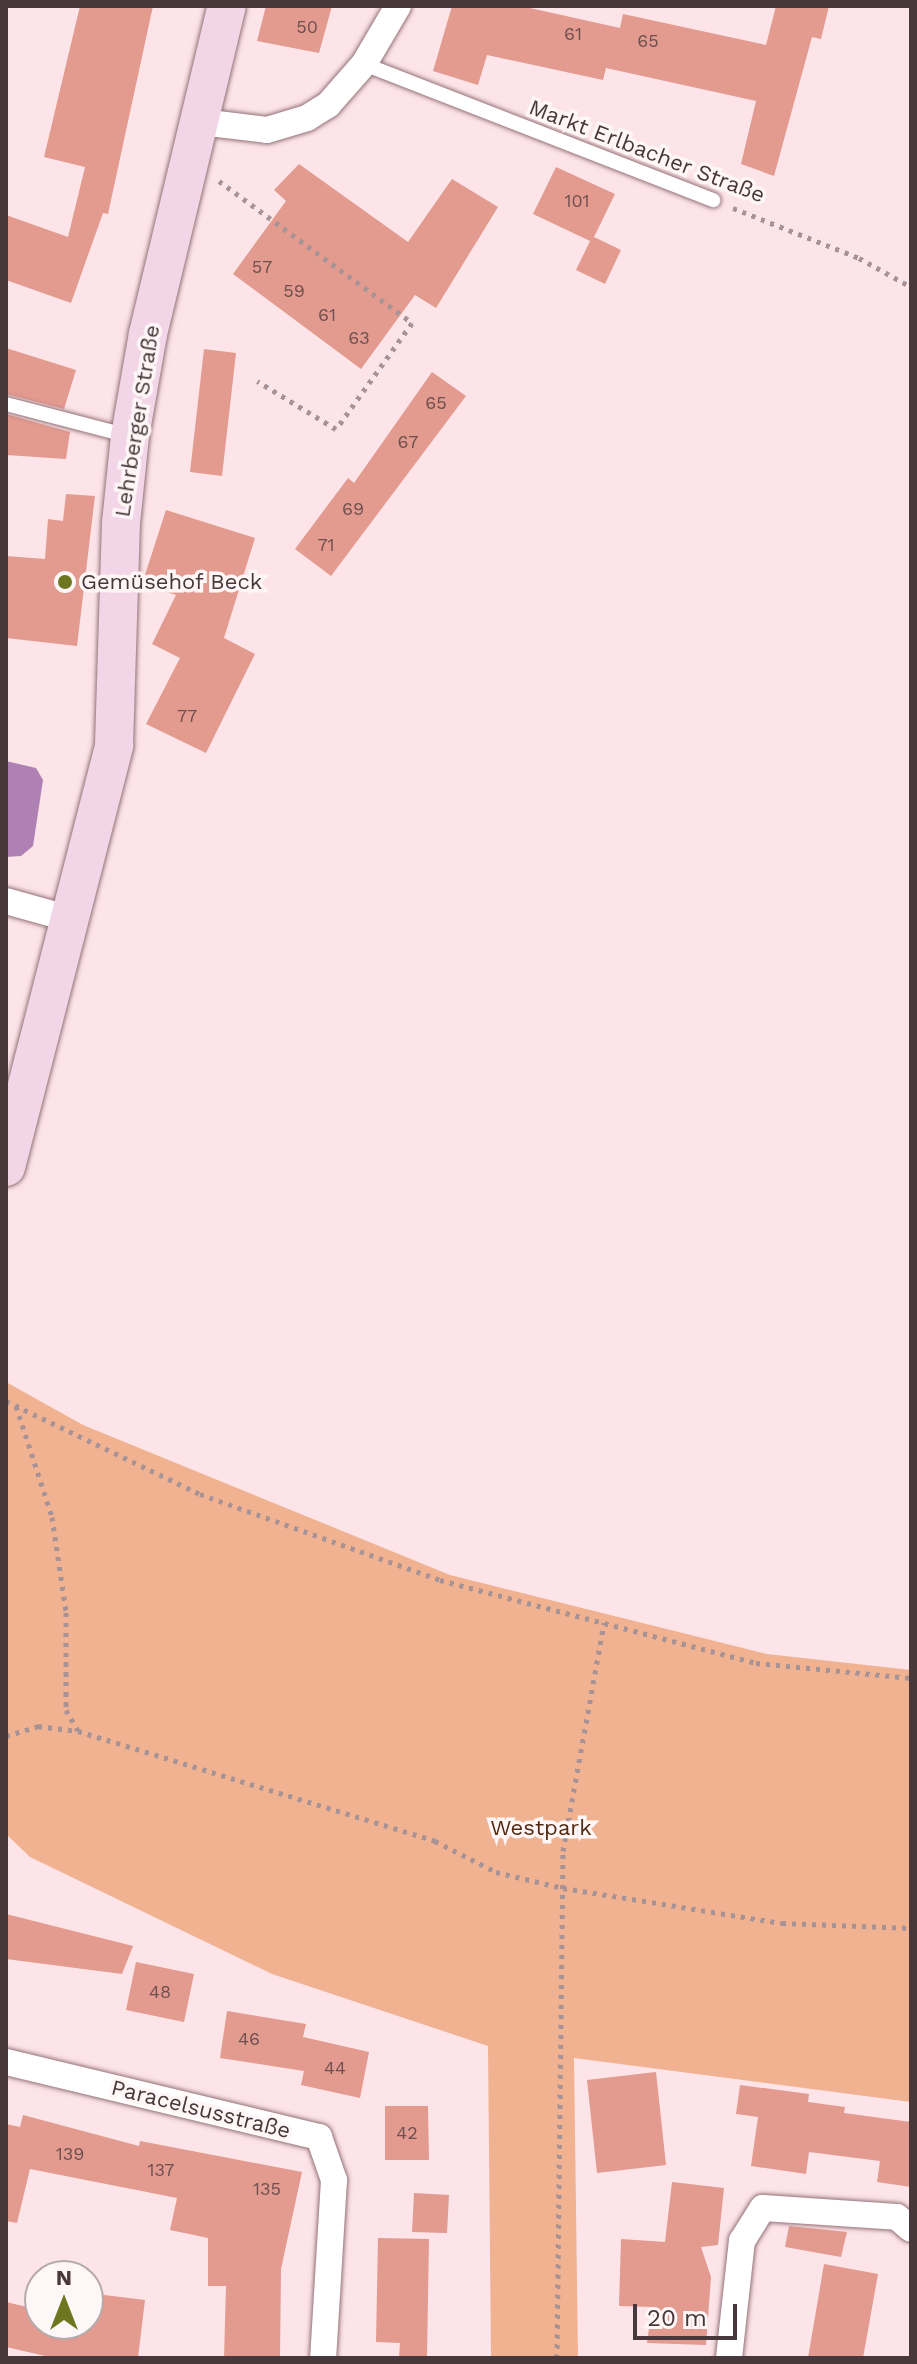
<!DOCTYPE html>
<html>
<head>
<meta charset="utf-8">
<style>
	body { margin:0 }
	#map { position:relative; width:917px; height:2364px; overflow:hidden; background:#fce4e8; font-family:"Work Sans",sans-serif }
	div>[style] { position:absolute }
	.green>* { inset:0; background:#f0b290 }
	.water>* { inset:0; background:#ae80b3 }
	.building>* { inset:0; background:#e39a8f }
	.path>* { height:5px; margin-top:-2.5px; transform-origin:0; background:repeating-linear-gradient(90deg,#a79396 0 4px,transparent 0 10px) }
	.roads { filter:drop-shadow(0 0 2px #957278) drop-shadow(0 0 2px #957278) }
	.lane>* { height:14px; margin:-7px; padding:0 7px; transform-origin:7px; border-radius:7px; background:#fff }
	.street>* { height:26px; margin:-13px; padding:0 13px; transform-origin:13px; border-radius:13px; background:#fff }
	.secondary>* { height:38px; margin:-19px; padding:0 19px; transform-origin:19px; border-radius:19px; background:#f2d5e6 }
	.dots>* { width:22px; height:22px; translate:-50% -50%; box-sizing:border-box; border:4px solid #fef6f7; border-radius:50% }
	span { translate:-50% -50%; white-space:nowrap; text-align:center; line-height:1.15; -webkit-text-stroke:7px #fef6f7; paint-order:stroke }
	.number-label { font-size:18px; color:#6f5050 }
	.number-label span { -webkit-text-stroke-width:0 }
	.street-label { font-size:22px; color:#48383b }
	.poi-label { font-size:22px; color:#48383b }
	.left { translate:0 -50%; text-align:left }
	.park-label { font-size:22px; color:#532a10 }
	.frame { position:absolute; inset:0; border:8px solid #48383b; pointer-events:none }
	.north { position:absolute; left:24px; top:2260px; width:80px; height:80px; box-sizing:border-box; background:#fef6f7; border:2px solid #b5aaac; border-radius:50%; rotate:0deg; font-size:22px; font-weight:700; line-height:32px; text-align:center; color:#48383b }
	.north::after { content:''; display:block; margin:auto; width:28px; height:36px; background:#6e761f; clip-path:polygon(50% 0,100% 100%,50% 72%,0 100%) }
	.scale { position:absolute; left:633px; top:2304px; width:104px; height:36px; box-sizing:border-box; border:4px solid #48383b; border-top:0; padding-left:10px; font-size:24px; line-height:28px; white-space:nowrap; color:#48383b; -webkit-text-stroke:6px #fef6f7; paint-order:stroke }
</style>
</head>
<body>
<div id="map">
	<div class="green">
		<i style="clip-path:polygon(6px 1382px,83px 1425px,450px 1575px,767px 1654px,911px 1670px,911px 2102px,574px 2058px,578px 2358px,491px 2358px,488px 2046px,272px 1974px,30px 1857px,6px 1834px)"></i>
	</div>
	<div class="water">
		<i style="clip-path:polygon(6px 761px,36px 768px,43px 780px,33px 846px,21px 856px,6px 857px)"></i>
	</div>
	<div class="building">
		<i style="clip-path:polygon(80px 6px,153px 6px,108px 214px,103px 213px,71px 303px,6px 280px,6px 215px,68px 237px,85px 167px,44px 157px)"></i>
		<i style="clip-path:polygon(266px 6px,332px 6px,319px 53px,257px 41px)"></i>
		<i style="clip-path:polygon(452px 6px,521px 6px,620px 28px,623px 14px,766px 45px,776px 6px,829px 6px,821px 39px,812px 37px,774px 176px,741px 164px,756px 101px,606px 68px,603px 80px,487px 55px,478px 85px,433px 71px)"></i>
		<i style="clip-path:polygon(299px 164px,408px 242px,452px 179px,498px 207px,436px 308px,415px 295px,361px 369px,233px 274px,286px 201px,274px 190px)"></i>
		<i style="clip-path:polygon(556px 167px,615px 194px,594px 237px,621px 250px,605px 284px,576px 270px,590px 241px,533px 214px)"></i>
		<i style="clip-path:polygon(6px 348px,76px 370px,64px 409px,6px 394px)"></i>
		<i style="clip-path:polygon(204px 349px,236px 353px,222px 476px,190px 472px)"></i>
		<i style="clip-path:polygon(432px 372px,466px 396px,331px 576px,295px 549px,348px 478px,354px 483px)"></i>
		<i style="clip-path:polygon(6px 414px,70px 432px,66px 459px,6px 455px)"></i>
		<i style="clip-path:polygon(66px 494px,95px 496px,77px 646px,6px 638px,6px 556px,45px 559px,48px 519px,63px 521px)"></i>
		<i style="clip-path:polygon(166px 510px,255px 538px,224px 638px,255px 654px,206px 753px,146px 724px,180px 658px,152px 644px,176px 595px,142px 584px)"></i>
		<i style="clip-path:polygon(6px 1914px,133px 1946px,122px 1974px,6px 1959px)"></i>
		<i style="clip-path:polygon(136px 1962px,194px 1974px,184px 2022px,126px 2010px)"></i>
		<i style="clip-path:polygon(227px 2011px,306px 2024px,303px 2037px,369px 2052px,360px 2098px,301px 2085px,304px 2071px,220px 2058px)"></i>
		<i style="clip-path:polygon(656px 2072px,666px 2165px,597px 2173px,587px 2080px)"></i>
		<i style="clip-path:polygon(740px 2085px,809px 2094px,808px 2102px,845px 2107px,844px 2113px,911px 2122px,911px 2187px,877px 2182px,880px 2161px,809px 2152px,806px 2174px,751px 2166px,758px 2117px,736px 2114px)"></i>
		<i style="clip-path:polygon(385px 2106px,428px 2106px,429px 2160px,385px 2160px)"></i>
		<i style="clip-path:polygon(23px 2115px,139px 2146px,140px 2141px,302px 2172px,281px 2269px,280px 2358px,224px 2358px,226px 2286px,208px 2286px,208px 2238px,170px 2230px,177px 2198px,30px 2169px,17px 2223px,6px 2221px,6px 2124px,20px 2127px)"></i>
		<i style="clip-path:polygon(672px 2182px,724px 2188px,718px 2245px,701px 2247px,711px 2277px,706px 2345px,647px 2343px,652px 2307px,619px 2306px,621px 2239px,665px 2242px)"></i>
		<i style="clip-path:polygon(414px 2193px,449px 2195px,447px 2233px,412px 2232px)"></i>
		<i style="clip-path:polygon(789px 2226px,847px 2232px,841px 2257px,785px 2247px)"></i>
		<i style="clip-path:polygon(378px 2238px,429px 2239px,427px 2358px,399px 2358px,400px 2343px,376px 2342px)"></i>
		<i style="clip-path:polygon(824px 2264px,878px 2274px,863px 2358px,808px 2358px)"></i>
		<i style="clip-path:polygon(88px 2293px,145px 2300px,138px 2358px,54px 2358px,6px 2347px,6px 2302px,40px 2310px,40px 2324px,88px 2324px)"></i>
	</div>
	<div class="path">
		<i style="left:219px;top:181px;width:240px;rotate:36.3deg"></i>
		<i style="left:412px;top:323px;width:130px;rotate:125.6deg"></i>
		<i style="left:336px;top:429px;width:92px;rotate:-148.7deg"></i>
		<i style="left:733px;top:208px;width:136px;rotate:21.6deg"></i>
		<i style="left:859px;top:258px;width:60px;rotate:29.1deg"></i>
		<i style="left:6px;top:1401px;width:215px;rotate:25.6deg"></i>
		<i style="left:200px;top:1494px;width:255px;rotate:19.7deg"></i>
		<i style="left:440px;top:1580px;width:327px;rotate:14.7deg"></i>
		<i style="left:756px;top:1663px;width:156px;rotate:5.5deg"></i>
		<i style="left:16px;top:1406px;width:117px;rotate:72deg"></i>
		<i style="left:52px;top:1517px;width:96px;rotate:81.6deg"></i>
		<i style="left:66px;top:1612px;width:98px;rotate:90deg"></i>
		<i style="left:66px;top:1710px;width:24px;rotate:60deg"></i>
		<i style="left:78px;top:1731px;width:374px;rotate:17.1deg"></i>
		<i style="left:435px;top:1841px;width:68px;rotate:26.9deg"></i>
		<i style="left:496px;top:1872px;width:69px;rotate:13.4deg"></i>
		<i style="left:563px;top:1888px;width:222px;rotate:9.1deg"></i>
		<i style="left:782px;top:1923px;width:129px;rotate:2.2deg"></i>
		<i style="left:6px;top:1736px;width:34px;rotate:-17deg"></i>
		<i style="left:38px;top:1726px;width:40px;rotate:7.1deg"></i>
		<i style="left:557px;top:2358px;width:507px;rotate:-89.32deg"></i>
		<i style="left:563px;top:1851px;width:232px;rotate:-79.8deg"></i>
	</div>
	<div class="roads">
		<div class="lane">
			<i style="left:364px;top:64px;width:375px;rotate:21.3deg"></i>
			<i style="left:6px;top:404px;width:127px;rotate:14.6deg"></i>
		</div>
		<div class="street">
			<i style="left:201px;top:122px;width:66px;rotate:6.9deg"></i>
			<i style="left:267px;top:130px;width:42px;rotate:-16.7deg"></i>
			<i style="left:307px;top:118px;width:25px;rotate:-32deg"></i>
			<i style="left:328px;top:105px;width:55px;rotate:-48.7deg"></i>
			<i style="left:364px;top:64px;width:67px;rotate:-59.6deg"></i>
			<i style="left:6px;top:901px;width:66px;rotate:15.7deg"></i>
			<i style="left:6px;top:2062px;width:322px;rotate:13.5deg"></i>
			<i style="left:319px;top:2137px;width:46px;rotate:70.8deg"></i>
			<i style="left:334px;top:2180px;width:178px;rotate:93.5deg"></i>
			<i style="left:729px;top:2358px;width:118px;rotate:-83.7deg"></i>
			<i style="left:742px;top:2241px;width:39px;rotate:-58deg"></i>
			<i style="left:763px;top:2208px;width:134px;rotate:3.8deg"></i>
			<i style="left:897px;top:2217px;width:18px;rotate:41deg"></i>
		</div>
		<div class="secondary">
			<i style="left:6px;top:1167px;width:436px;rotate:-75.6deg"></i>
			<i style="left:114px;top:745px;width:222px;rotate:-88.2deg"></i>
			<i style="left:121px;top:523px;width:87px;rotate:-84.1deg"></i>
			<i style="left:130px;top:436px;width:104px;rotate:-80deg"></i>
			<i style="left:148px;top:334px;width:337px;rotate:-76.5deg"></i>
		</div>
	</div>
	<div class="dots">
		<i style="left:65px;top:582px;background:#6e761f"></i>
	</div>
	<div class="number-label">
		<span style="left:307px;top:27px">50</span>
		<span style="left:573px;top:34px">61</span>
		<span style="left:648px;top:41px">65</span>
		<span style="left:577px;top:201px">101</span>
		<span style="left:262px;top:267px">57</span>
		<span style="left:294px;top:291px">59</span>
		<span style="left:327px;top:315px">61</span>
		<span style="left:359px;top:338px">63</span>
		<span style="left:436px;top:403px">65</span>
		<span style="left:408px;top:442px">67</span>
		<span style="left:353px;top:509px">69</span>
		<span style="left:326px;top:545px">71</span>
		<span style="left:187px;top:716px">77</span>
		<span style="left:160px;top:1992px">48</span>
		<span style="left:249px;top:2039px">46</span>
		<span style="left:335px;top:2068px">44</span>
		<span style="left:407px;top:2133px">42</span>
		<span style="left:70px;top:2154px">139</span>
		<span style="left:161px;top:2170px">137</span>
		<span style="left:267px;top:2189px">135</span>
	</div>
	<div class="street-label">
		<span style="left:647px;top:151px;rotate:21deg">Markt Erlbacher Straße</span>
		<span style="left:137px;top:421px;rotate:-81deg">Lehrberger Straße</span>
		<span style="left:201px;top:2109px;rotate:14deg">Paracelsusstraße</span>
	</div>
	<div class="poi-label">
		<span class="left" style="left:81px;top:582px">Gemüsehof Beck</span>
	</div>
	<div class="park-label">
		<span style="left:541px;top:1828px">Westpark</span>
	</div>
	<div class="frame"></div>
	<div class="north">N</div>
	<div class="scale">20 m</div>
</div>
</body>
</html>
